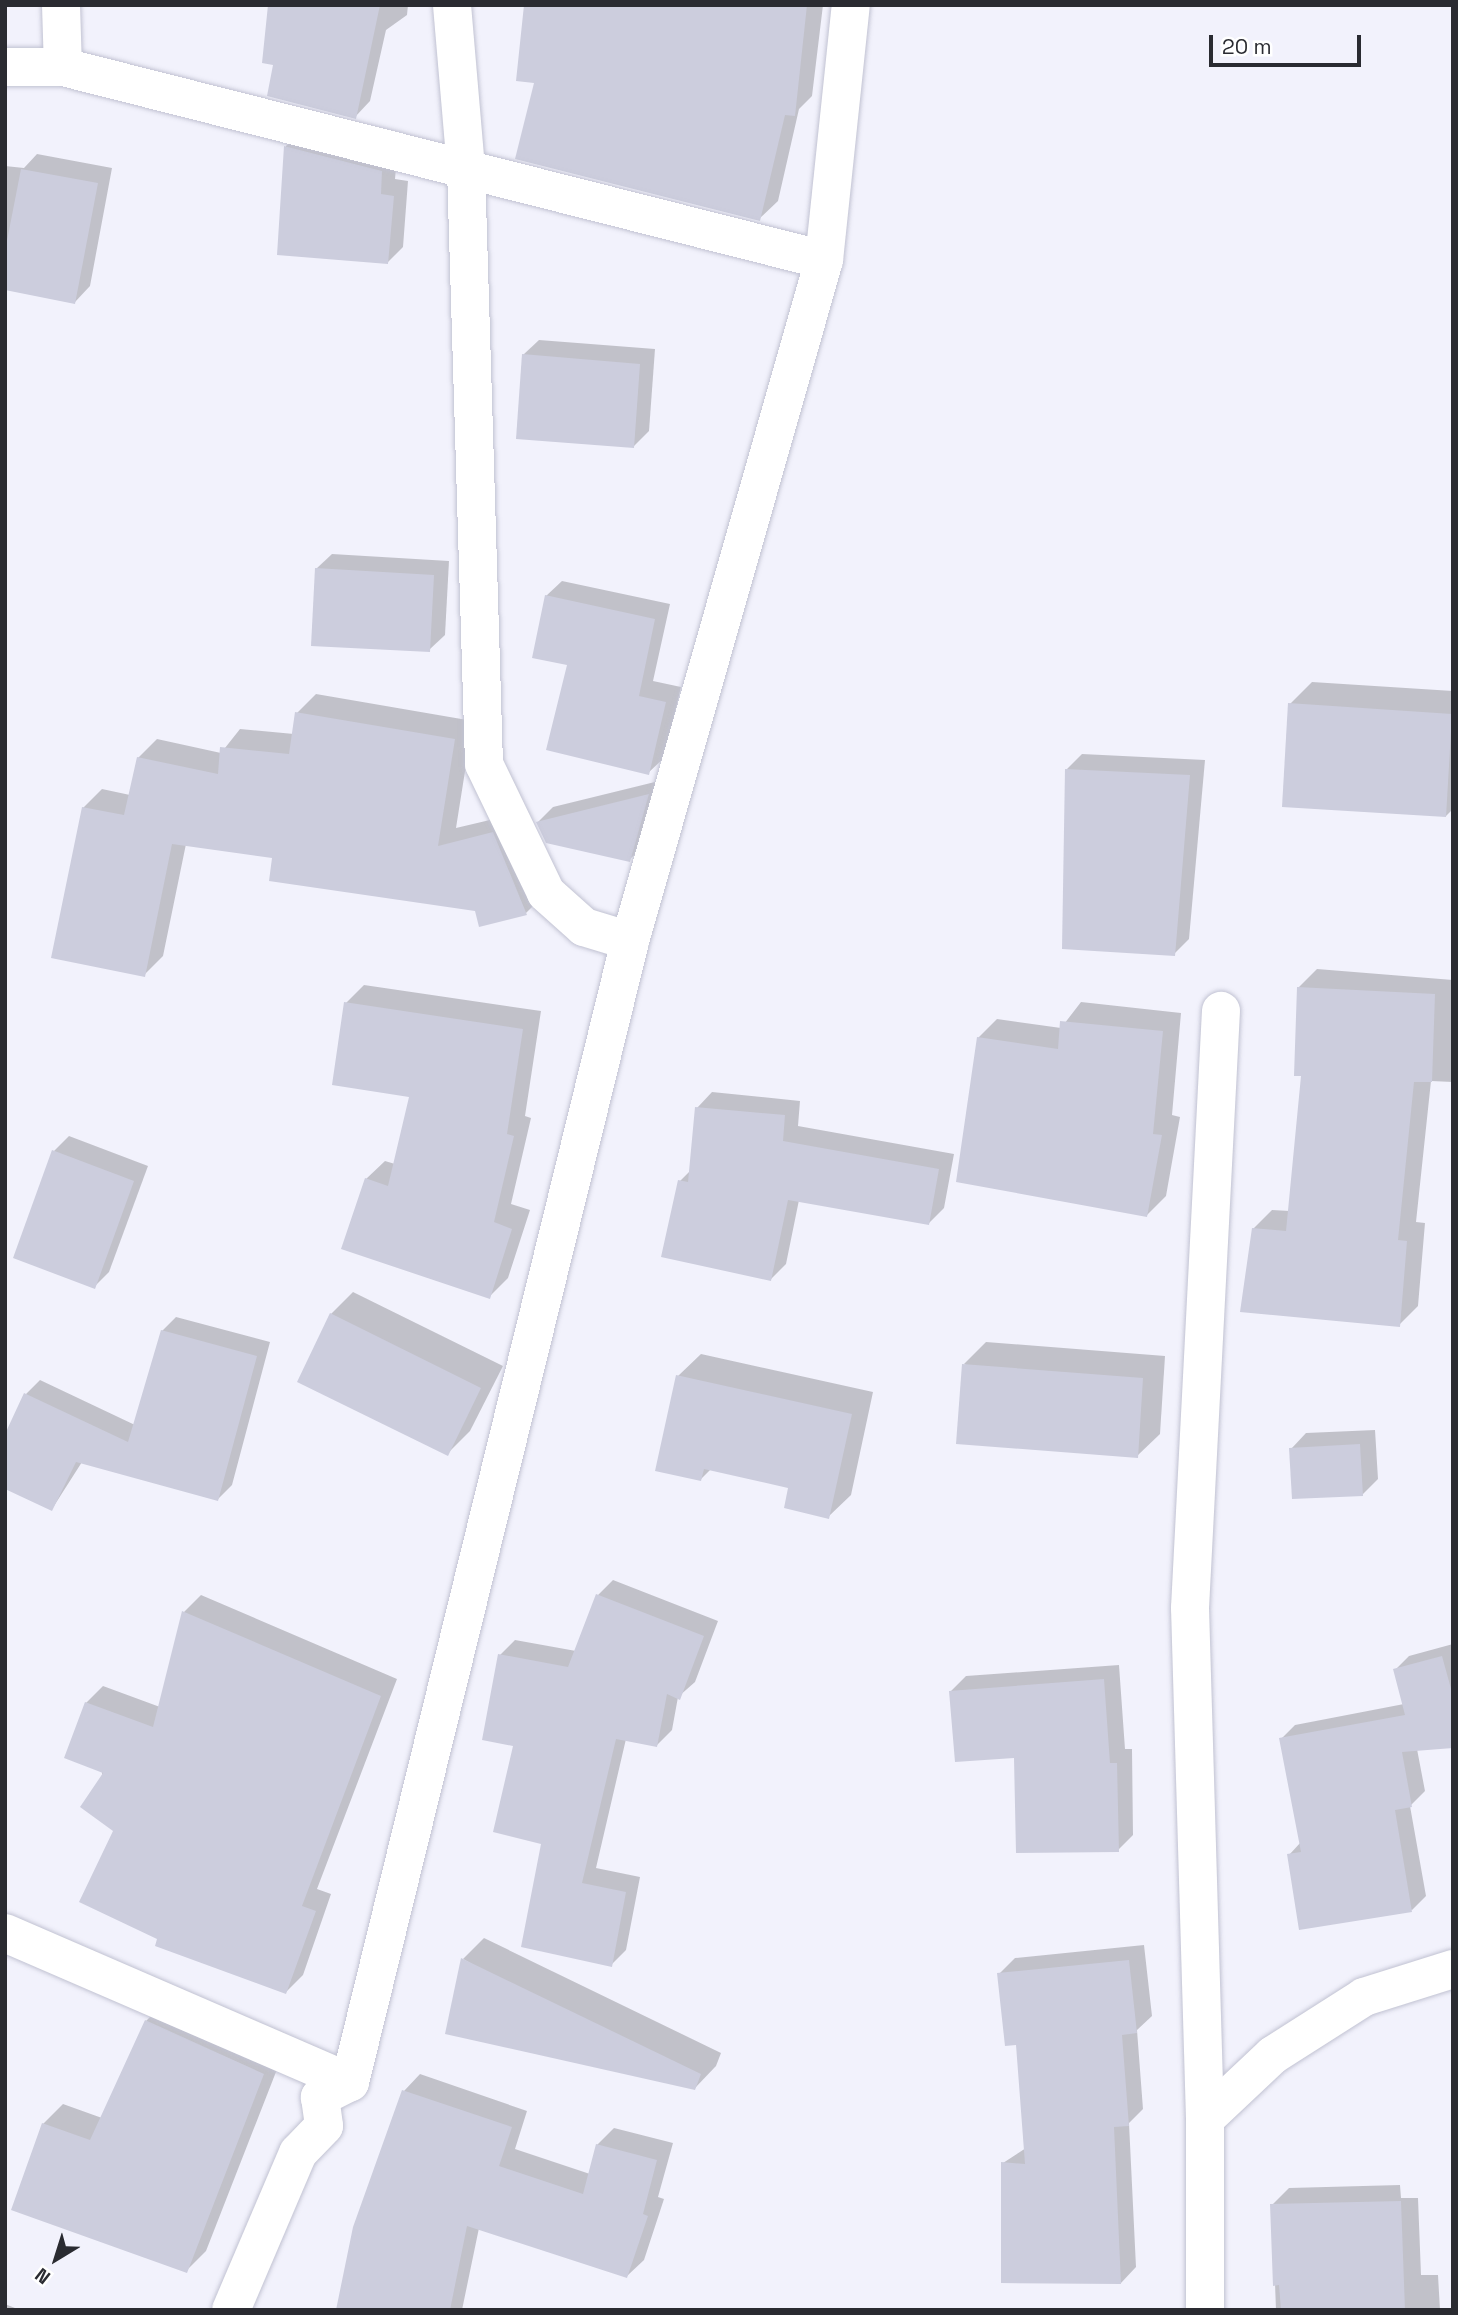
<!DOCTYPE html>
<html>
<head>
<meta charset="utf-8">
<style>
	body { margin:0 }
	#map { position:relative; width:1458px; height:2315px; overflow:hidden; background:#f2f2fc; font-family:"Space Grotesk",sans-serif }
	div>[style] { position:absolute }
	.shadow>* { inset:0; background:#0003 }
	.building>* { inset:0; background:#cccddd }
	.roads { filter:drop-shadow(0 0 2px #c1c2d2) drop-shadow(0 0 2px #c1c2d2) }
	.street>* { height:38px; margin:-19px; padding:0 19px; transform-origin:19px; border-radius:19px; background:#fff }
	span { translate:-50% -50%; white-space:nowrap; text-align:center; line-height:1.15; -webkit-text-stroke:5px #fff; paint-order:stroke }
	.frame { position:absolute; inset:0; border:7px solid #2a2b31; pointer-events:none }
	.north { position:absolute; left:21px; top:2224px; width:70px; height:70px; -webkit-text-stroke:5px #fff; paint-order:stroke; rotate:218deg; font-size:19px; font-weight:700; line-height:28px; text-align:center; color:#2a2b31 }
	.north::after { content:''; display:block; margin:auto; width:24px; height:32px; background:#2a2b31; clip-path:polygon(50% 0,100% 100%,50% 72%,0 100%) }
	.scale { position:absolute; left:1209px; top:35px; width:152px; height:32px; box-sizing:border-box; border:4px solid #2a2b31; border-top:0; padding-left:9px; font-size:21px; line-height:24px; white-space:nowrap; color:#2a2b31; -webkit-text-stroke:5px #fff; paint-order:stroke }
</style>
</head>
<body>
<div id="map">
	<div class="shadow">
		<i style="clip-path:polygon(270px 5px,408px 5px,407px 15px,386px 30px,370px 101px,355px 117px,275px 63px)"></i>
		<i style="clip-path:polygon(525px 5px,823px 5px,812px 96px,799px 109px,778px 201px,759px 219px,536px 81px)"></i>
		<i style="clip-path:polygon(301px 131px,397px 156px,395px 179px,408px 181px,403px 247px,388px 262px,279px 253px,286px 146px)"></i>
		<i style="clip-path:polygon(37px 154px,112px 168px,90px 286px,75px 302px,5px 289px,5px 166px,24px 168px)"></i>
		<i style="clip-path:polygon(539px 340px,655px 349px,649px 431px,633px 447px,523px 355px)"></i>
		<i style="clip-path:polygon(332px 554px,449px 561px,445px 635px,429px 650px,316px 569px)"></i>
		<i style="clip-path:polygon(562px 581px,670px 604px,653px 681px,681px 687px,664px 758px,648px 773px,569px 664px,546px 596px)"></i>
		<i style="clip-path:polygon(1312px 682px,1453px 691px,1453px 809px,1446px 816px,1290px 704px)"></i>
		<i style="clip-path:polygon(316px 694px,473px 721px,456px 828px,511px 815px,545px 894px,526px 913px,476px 910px,274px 857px,186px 844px,163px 956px,144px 975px,83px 808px,102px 789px,130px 795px,138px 758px,157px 739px,221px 753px,240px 729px,294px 734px,297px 713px)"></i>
		<i style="clip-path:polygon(1082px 754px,1205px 760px,1189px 939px,1174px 954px,1066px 770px)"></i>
		<i style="clip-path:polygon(663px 780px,645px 845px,629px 860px,538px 822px,553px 807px)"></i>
		<i style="clip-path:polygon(1317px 969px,1453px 980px,1453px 1082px,1431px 1081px,1416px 1222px,1425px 1223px,1418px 1306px,1399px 1325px,1253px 1229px,1272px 1210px,1290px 1211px,1302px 1075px,1298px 988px)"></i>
		<i style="clip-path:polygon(364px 985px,541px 1011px,525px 1116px,531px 1118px,511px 1204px,530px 1210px,508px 1278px,489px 1297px,366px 1179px,385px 1161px,395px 1164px,411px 1095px,346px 1003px)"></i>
		<i style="clip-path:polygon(1081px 1002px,1181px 1013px,1172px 1115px,1180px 1117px,1166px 1196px,1147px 1215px,978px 1038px,997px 1019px,1061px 1028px)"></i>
		<i style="clip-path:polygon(712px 1092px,800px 1101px,798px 1126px,954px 1154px,944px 1208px,929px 1223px,799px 1200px,786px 1264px,770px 1280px,680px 1181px,691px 1170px,697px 1108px)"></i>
		<i style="clip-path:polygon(69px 1136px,148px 1166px,109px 1272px,94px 1287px,54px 1151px)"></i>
		<i style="clip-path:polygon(353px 1292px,503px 1366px,470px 1431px,447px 1454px,331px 1314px)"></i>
		<i style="clip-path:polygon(176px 1317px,270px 1342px,232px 1485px,218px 1499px,82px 1462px,52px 1509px,26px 1394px,40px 1380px,135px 1425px,162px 1331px)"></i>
		<i style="clip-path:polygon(986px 1342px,1165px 1356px,1160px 1434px,1137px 1456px,964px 1364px)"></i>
		<i style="clip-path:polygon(701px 1354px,873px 1392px,851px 1495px,828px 1517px,790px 1487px,711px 1469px,701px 1479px,678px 1376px)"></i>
		<i style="clip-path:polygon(1375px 1430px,1378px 1479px,1362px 1495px,1291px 1449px,1306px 1433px)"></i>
		<i style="clip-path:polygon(613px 1580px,718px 1621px,695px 1682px,678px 1697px,672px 1730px,657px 1745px,626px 1739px,596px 1868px,640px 1877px,626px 1950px,611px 1965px,543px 1842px,500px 1655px,515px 1640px,576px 1651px,598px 1595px)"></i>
		<i style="clip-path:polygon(201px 1595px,397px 1679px,317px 1889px,331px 1894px,303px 1975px,286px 1992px,159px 1939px,115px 1830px,86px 1703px,103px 1686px,160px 1707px,184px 1612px)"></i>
		<i style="clip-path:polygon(1453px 1644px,1453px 1746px,1417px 1749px,1425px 1791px,1410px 1806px,1426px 1896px,1412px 1910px,1289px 1855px,1301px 1842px,1281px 1739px,1295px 1725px,1404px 1704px,1395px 1670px,1409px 1656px)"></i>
		<i style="clip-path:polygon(1119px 1665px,1125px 1749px,1132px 1749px,1133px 1835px,1118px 1850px,951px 1691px,966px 1676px)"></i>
		<i style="clip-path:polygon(484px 1938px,721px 2053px,716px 2066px,695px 2088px,463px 1959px)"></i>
		<i style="clip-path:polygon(1144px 1945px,1152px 2016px,1137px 2030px,1143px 2109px,1129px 2123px,1136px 2267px,1121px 2283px,1003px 2163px,1026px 2148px,1017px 2043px,999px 1974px,1015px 1958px)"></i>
		<i style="clip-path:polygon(166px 2001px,283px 2054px,206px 2251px,186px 2271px,43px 2124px,63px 2104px,102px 2118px,146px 2021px)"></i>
		<i style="clip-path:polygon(420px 2074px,527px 2111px,515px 2149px,590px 2174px,597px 2145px,614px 2128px,673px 2143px,658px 2197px,664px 2199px,644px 2260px,627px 2276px,479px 2228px,462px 2310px,338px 2310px,404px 2091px)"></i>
		<i style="clip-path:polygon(1400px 2185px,1401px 2198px,1418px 2198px,1421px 2275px,1438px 2275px,1440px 2310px,1276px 2310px,1272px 2205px,1289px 2188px)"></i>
		<i style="clip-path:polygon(5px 2304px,20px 2310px,5px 2310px)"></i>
	</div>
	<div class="building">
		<i style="clip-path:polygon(268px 5px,380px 5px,356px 119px,267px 96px,273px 65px,262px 63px)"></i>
		<i style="clip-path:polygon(524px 5px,807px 5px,795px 116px,785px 115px,760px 221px,515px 159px,534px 83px,516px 81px)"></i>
		<i style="clip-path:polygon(284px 146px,382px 171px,381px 194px,394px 196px,388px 264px,277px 255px)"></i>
		<i style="clip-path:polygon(21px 169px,98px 183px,75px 304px,5px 290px,5px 251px)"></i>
		<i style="clip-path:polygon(522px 354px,640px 364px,634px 448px,516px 439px)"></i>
		<i style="clip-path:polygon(315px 568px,434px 575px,430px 652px,311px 646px)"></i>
		<i style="clip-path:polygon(545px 595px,655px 619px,639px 696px,666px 702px,649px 775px,546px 750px,567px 665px,532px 658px)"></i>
		<i style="clip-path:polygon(1288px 703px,1452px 714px,1446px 817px,1282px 807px)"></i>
		<i style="clip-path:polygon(295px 712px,455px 739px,438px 846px,493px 832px,527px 915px,479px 927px,475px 911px,269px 881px,272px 858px,172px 844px,145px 977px,51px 958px,82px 807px,124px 815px,137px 757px,218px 774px,220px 747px,289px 754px)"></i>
		<i style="clip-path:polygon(1065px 769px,1190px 775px,1175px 956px,1062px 949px)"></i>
		<i style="clip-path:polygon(649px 794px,630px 862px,546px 843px,536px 822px)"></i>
		<i style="clip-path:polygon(1297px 987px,1435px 994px,1432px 1082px,1414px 1082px,1398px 1240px,1407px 1241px,1400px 1327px,1240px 1312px,1252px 1228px,1286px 1231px,1301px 1076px,1294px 1076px)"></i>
		<i style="clip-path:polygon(344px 1002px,523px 1029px,507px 1134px,514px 1136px,494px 1222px,512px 1229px,490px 1299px,341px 1249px,365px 1178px,388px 1186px,409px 1097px,332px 1085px)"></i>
		<i style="clip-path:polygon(1060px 1021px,1163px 1031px,1153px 1134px,1162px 1135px,1147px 1217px,956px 1182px,977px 1037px,1058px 1049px)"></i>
		<i style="clip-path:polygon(695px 1107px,785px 1115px,783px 1141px,939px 1169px,929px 1225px,788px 1200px,771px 1281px,661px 1257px,678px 1180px,688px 1182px)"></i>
		<i style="clip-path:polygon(52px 1150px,134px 1181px,95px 1289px,13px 1258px)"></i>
		<i style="clip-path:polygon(330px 1313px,481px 1388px,448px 1456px,297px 1382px)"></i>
		<i style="clip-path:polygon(161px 1330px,257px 1356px,218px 1501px,76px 1462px,52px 1511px,5px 1489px,5px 1434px,24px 1393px,128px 1442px)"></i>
		<i style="clip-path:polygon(962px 1364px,1143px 1378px,1138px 1458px,956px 1444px)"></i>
		<i style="clip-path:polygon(676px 1375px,852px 1414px,829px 1519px,784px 1508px,788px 1488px,704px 1469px,701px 1481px,655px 1471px)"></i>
		<i style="clip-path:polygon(1360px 1444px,1363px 1496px,1292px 1499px,1289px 1448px)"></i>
		<i style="clip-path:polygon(596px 1594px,704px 1636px,680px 1700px,667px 1694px,657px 1747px,616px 1739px,582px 1883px,626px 1892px,612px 1967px,521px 1947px,541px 1844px,493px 1832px,513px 1746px,482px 1740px,498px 1654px,568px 1667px)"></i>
		<i style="clip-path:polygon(182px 1611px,381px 1696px,302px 1906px,316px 1911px,286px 1994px,155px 1946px,157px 1939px,79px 1902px,113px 1831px,80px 1807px,103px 1773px,64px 1758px,85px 1702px,153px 1727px)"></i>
		<i style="clip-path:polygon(1442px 1656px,1453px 1696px,1453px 1748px,1402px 1752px,1412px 1807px,1395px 1810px,1412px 1912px,1299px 1930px,1287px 1854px,1301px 1852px,1279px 1738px,1405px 1715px,1393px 1669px)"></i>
		<i style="clip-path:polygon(1104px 1679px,1110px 1763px,1117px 1763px,1119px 1852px,1016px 1853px,1014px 1758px,955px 1762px,949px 1691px)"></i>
		<i style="clip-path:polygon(461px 1958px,701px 2074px,695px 2090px,445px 2034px)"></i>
		<i style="clip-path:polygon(1129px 1960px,1137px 2033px,1122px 2035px,1129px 2126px,1114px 2127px,1121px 2284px,1001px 2283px,1001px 2162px,1025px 2164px,1016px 2045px,1005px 2046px,997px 1973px)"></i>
		<i style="clip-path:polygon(145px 2020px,264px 2074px,187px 2273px,11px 2210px,42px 2123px,90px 2140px)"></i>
		<i style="clip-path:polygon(402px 2090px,512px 2127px,499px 2166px,583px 2194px,596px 2144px,657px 2160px,643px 2214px,648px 2216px,627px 2278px,467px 2226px,450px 2310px,336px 2310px,353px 2227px)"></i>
		<i style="clip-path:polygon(1401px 2201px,1405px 2310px,1281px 2310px,1279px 2285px,1273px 2286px,1270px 2204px)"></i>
	</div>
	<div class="roads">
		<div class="street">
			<i style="left:61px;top:5px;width:62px;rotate:88.2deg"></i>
			<i style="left:452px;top:5px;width:164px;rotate:85.1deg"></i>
			<i style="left:466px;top:168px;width:596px;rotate:88.27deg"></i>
			<i style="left:484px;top:764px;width:143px;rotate:64.3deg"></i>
			<i style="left:546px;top:893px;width:51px;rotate:41.8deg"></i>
			<i style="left:584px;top:927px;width:48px;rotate:16.9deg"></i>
			<i style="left:5px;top:67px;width:58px"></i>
			<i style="left:63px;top:67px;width:785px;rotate:14.23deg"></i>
			<i style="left:5px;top:1933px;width:376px;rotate:23.4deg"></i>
			<i style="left:350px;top:2082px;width:34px;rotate:153deg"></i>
			<i style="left:320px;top:2097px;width:29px;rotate:82deg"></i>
			<i style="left:324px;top:2126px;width:37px;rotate:134deg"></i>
			<i style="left:298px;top:2153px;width:171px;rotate:113.1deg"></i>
			<i style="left:350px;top:2082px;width:1175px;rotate:-76.21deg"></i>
			<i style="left:630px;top:941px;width:708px;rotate:-74.1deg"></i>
			<i style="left:824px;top:260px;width:256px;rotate:-84deg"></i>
			<i style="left:1205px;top:2119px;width:511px;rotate:-91.68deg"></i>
			<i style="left:1190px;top:1608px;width:598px;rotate:-87.03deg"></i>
			<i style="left:1205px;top:2310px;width:191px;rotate:-90deg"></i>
			<i style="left:1205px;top:2119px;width:93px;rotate:-43.3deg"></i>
			<i style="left:1273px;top:2055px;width:108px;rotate:-32.5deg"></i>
			<i style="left:1364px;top:1997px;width:93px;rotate:-17.5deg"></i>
		</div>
	</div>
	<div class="frame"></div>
	<div class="north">N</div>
	<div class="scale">20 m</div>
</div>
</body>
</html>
